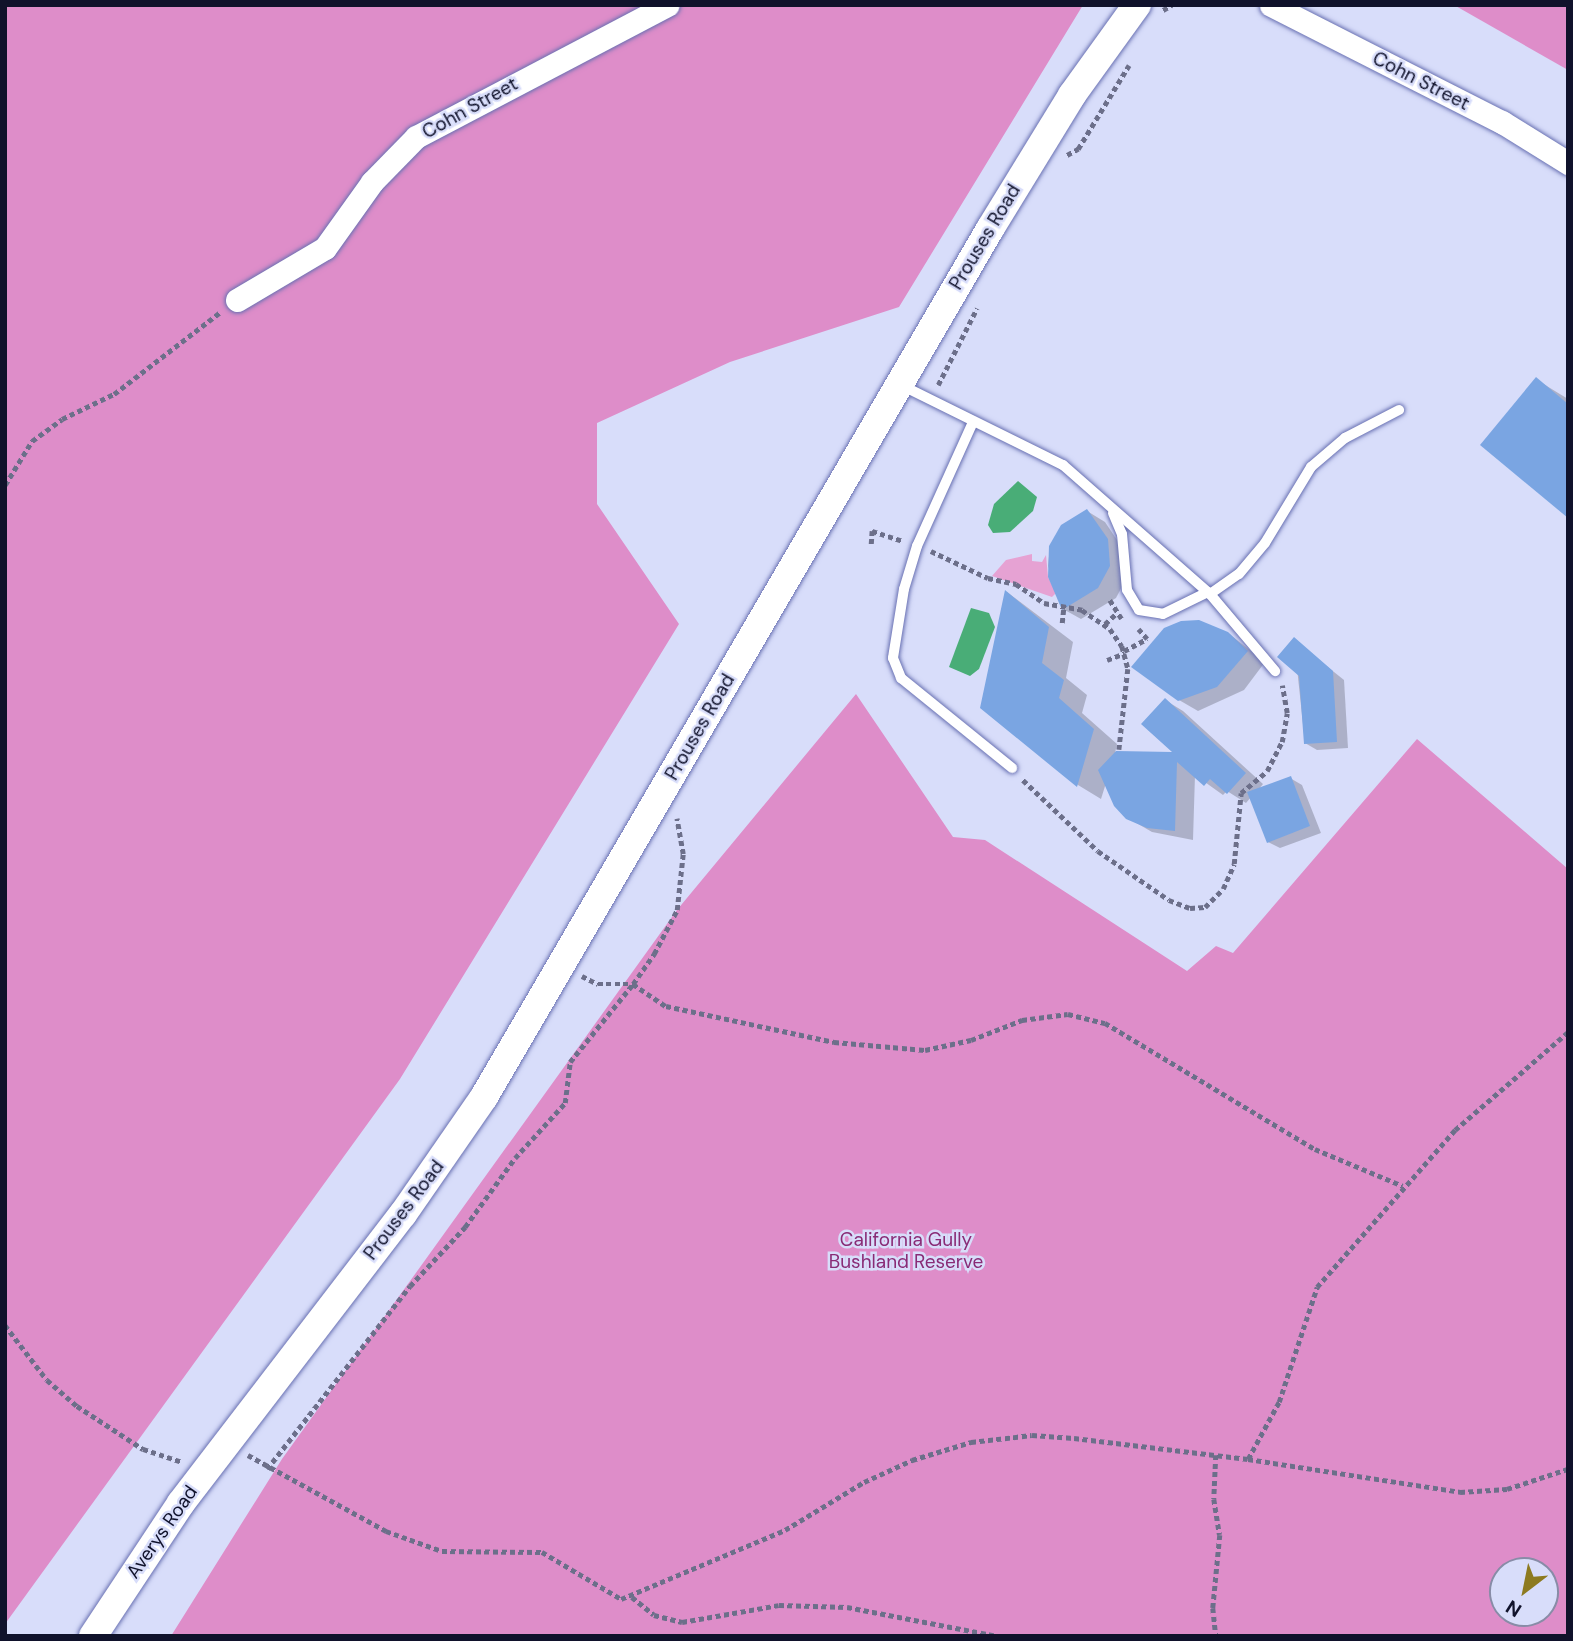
<!DOCTYPE html>
<html>
<head>
<meta charset="utf-8">
<style>
	body { margin:0 }
	#map { position:relative; width:1573px; height:1641px; overflow:hidden; background:#d8ddfa; font-family:"DM Sans",sans-serif }
	div>[style] { position:absolute }
	.green>* { inset:0; background:#e6a2d3 }
	.forest>* { inset:0; background:#de8dc9 }
	.water>* { inset:0; background:#49ad77 }
	.shadow>* { inset:0; background:#0003 }
	.building>* { inset:0; background:#7aa5e2 }
	.path>* { height:4.5px; margin-top:-2.25px; transform-origin:0; background:repeating-linear-gradient(90deg,#6c6f8a 0 5px,transparent 0 8.5px) }
	.roads { filter:drop-shadow(0 0 2px #6870b2) drop-shadow(0 0 2px #6870b2) }
	.service>* { height:10px; margin:-5px; padding:0 5px; transform-origin:5px; border-radius:5px; background:#fff }
	.minor>* { height:23px; margin:-11.5px; padding:0 11.5px; transform-origin:11.5px; border-radius:11.5px; background:#fff }
	.tertiary>* { height:28px; margin:-14px; padding:0 14px; transform-origin:14px; border-radius:14px; background:#fff }
	span { translate:-50% -50%; white-space:nowrap; text-align:center; line-height:1.15; -webkit-text-stroke:5px #d8ddfa; paint-order:stroke }
	.street-label { font-size:19px; color:#10122b }
	.park-label { font-size:19px; color:#892b76 }
	.frame { position:absolute; inset:0; border:7px solid #10122b; pointer-events:none }
	.north { position:absolute; left:1489px; top:1557px; width:70px; height:70px; box-sizing:border-box; background:#d8ddfa; border:2px solid #888ca7; border-radius:50%; rotate:212deg; font-size:19px; font-weight:700; line-height:28px; text-align:center; color:#10122b }
	.north::after { content:''; display:block; margin:auto; width:24px; height:32px; background:#8d7a20; clip-path:polygon(50% 0,100% 100%,50% 72%,0 100%) }
</style>
</head>
<body>
<div id="map">
	<div class="green">
		<i style="clip-path:polygon(1032px 554px,1032px 561px,1042px 562px,1046px 555px,1048px 577px,1056px 593px,1052px 597px,992px 576px,1006px 560px)"></i>
	</div>
	<div class="forest">
		<i style="clip-path:polygon(5px 5px,1083px 5px,899px 307px,730px 362px,597px 423px,597px 504px,679px 624px,400px 1079px,5px 1624px)"></i>
		<i style="clip-path:polygon(1454px 5px,1568px 5px,1568px 70px)"></i>
		<i style="clip-path:polygon(evenodd,856px 694px,953px 837px,985px 840px,1187px 971px,1216px 946px,1233px 953px,1417px 739px,1568px 869px,1568px 1636px,171px 1636px,282px 1459px,677px 910px,856px 694px,1503px 1571px,1545px 1571px,1545px 1613px,1503px 1613px,1503px 1571px)"></i>
	</div>
	<div class="water">
		<i style="clip-path:polygon(1018px 481px,1037px 497px,1033px 511px,1010px 532px,993px 533px,988px 525px,994px 504px)"></i>
		<i style="clip-path:polygon(971px 608px,989px 613px,995px 627px,979px 669px,970px 676px,949px 667px)"></i>
	</div>
	<div class="shadow">
		<i style="clip-path:polygon(1537px 380px,1568px 399px,1568px 514px)"></i>
		<i style="clip-path:polygon(1087px 511px,1105px 522px,1127px 555px,1127px 577px,1116px 598px,1081px 619px,1063px 609px,1048px 566px,1050px 547px)"></i>
		<i style="clip-path:polygon(1007px 592px,1073px 642px,1066px 678px,1087px 695px,1082px 713px,1117px 744px,1115px 753px,1176px 754px,1165px 700px,1183px 711px,1263px 784px,1258px 790px,1290px 778px,1302px 785px,1321px 833px,1280px 848px,1268px 842px,1251px 797px,1246px 803px,1227px 791px,1223px 795px,1195px 775px,1193px 840px,1152px 832px,1133px 821px,1106px 783px,1101px 799px,1078px 785px,982px 708px)"></i>
		<i style="clip-path:polygon(1228px 633px,1265px 662px,1244px 690px,1198px 711px,1179px 700px)"></i>
		<i style="clip-path:polygon(1294px 640px,1344px 680px,1348px 748px,1317px 750px,1305px 743px)"></i>
	</div>
	<div class="building">
		<i style="clip-path:polygon(1536px 377px,1568px 404px,1568px 518px,1480px 445px)"></i>
		<i style="clip-path:polygon(1087px 509px,1108px 539px,1110px 566px,1098px 588px,1062px 610px,1048px 577px,1049px 546px,1061px 525px)"></i>
		<i style="clip-path:polygon(1005px 590px,1049px 627px,1042px 663px,1064px 680px,1059px 698px,1094px 729px,1077px 787px,980px 708px)"></i>
		<i style="clip-path:polygon(1199px 620px,1228px 632px,1248px 651px,1217px 687px,1178px 701px,1131px 667px,1164px 628px,1181px 621px)"></i>
		<i style="clip-path:polygon(1294px 637px,1333px 671px,1337px 742px,1304px 744px,1299px 676px,1277px 657px)"></i>
		<i style="clip-path:polygon(1165px 698px,1246px 773px,1227px 794px,1210px 779px,1204px 786px,1177px 762px,1175px 831px,1147px 828px,1126px 819px,1114px 806px,1098px 770px,1116px 751px,1172px 752px,1141px 724px)"></i>
		<i style="clip-path:polygon(1291px 776px,1310px 826px,1267px 843px,1247px 792px)"></i>
	</div>
	<div class="path">
		<i style="left:1163px;top:10px;width:10px;rotate:-29deg"></i>
		<i style="left:1067px;top:155px;width:13px;rotate:-29deg"></i>
		<i style="left:1078px;top:149px;width:98px;rotate:-58.7deg"></i>
		<i style="left:938px;top:385px;width:86px;rotate:-63.1deg"></i>
		<i style="left:5px;top:485px;width:52px;rotate:-58.5deg"></i>
		<i style="left:32px;top:441px;width:37px;rotate:-36deg"></i>
		<i style="left:62px;top:419px;width:58px;rotate:-25.7deg"></i>
		<i style="left:114px;top:394px;width:133px;rotate:-37.6deg"></i>
		<i style="left:871px;top:544px;width:13px;rotate:-86deg"></i>
		<i style="left:872px;top:531px;width:33px;rotate:18deg"></i>
		<i style="left:931px;top:551px;width:63px;rotate:25.3deg"></i>
		<i style="left:988px;top:578px;width:29px;rotate:12deg"></i>
		<i style="left:1016px;top:584px;width:34px;rotate:34deg"></i>
		<i style="left:1044px;top:603px;width:39px;rotate:10deg"></i>
		<i style="left:1082px;top:610px;width:34px;rotate:34deg"></i>
		<i style="left:1110px;top:629px;width:21px;rotate:55deg"></i>
		<i style="left:1122px;top:646px;width:24px;rotate:75deg"></i>
		<i style="left:1128px;top:669px;width:81px;rotate:96.3deg"></i>
		<i style="left:1110px;top:600px;width:22px;rotate:58deg"></i>
		<i style="left:1062px;top:623px;width:18px;rotate:-84deg"></i>
		<i style="left:1105px;top:624px;width:16px;rotate:-43deg"></i>
		<i style="left:1124px;top:651px;width:26px;rotate:-28deg"></i>
		<i style="left:1147px;top:639px;width:13px;rotate:-132deg"></i>
		<i style="left:1107px;top:660px;width:19px;rotate:-21deg"></i>
		<i style="left:1023px;top:780px;width:103px;rotate:43.4deg"></i>
		<i style="left:1098px;top:851px;width:86px;rotate:34.6deg"></i>
		<i style="left:1169px;top:900px;width:22px;rotate:21deg"></i>
		<i style="left:1190px;top:908px;width:15px;rotate:-4deg"></i>
		<i style="left:1205px;top:907px;width:25px;rotate:-45deg"></i>
		<i style="left:1223px;top:889px;width:27px;rotate:-66deg"></i>
		<i style="left:1234px;top:864px;width:71px;rotate:-84.4deg"></i>
		<i style="left:1241px;top:793px;width:34px;rotate:-40deg"></i>
		<i style="left:1267px;top:771px;width:33px;rotate:-63deg"></i>
		<i style="left:1282px;top:742px;width:29px;rotate:-80deg"></i>
		<i style="left:1287px;top:713px;width:28px;rotate:-100deg"></i>
		<i style="left:582px;top:976px;width:18px;rotate:27deg"></i>
		<i style="left:598px;top:984px;width:35px"></i>
		<i style="left:633px;top:984px;width:37px;rotate:-55deg"></i>
		<i style="left:654px;top:954px;width:50px;rotate:-62.4deg"></i>
		<i style="left:677px;top:910px;width:56px;rotate:-83.9deg"></i>
		<i style="left:683px;top:854px;width:36px;rotate:-100deg"></i>
		<i style="left:5px;top:1325px;width:69px;rotate:52.6deg"></i>
		<i style="left:47px;top:1380px;width:40px;rotate:41deg"></i>
		<i style="left:77px;top:1406px;width:79px;rotate:33.1deg"></i>
		<i style="left:143px;top:1449px;width:41px;rotate:18.4deg"></i>
		<i style="left:248px;top:1455px;width:158px;rotate:28.8deg"></i>
		<i style="left:386px;top:1531px;width:59px;rotate:19.7deg"></i>
		<i style="left:442px;top:1551px;width:100px;rotate:0.6deg"></i>
		<i style="left:542px;top:1552px;width:92px;rotate:30.7deg"></i>
		<i style="left:621px;top:1599px;width:178px;rotate:-22.8deg"></i>
		<i style="left:785px;top:1530px;width:92px;rotate:-31.3deg"></i>
		<i style="left:864px;top:1482px;width:53px;rotate:-24.6deg"></i>
		<i style="left:912px;top:1460px;width:62px;rotate:-17deg"></i>
		<i style="left:971px;top:1442px;width:61px;rotate:-6.5deg"></i>
		<i style="left:1032px;top:1435px;width:42px;rotate:4.1deg"></i>
		<i style="left:1074px;top:1438px;width:175px;rotate:6.9deg"></i>
		<i style="left:1248px;top:1459px;width:215px;rotate:8.8deg"></i>
		<i style="left:1460px;top:1492px;width:47px;rotate:-3.7deg"></i>
		<i style="left:1507px;top:1489px;width:64px;rotate:-18.2deg"></i>
		<i style="left:1216px;top:1455px;width:44px;rotate:92.6deg"></i>
		<i style="left:1214px;top:1499px;width:36px;rotate:81deg"></i>
		<i style="left:1220px;top:1535px;width:73px;rotate:95.5deg"></i>
		<i style="left:1213px;top:1608px;width:28px;rotate:84deg"></i>
		<i style="left:1248px;top:1459px;width:65px;rotate:-61.5deg"></i>
		<i style="left:1279px;top:1402px;width:121px;rotate:-71.7deg"></i>
		<i style="left:1317px;top:1287px;width:209px;rotate:-48.7deg"></i>
		<i style="left:1455px;top:1130px;width:150px;rotate:-40.9deg"></i>
		<i style="left:267px;top:1469px;width:232px;rotate:-52deg"></i>
		<i style="left:410px;top:1286px;width:81px;rotate:-47deg"></i>
		<i style="left:465px;top:1227px;width:85px;rotate:-54.1deg"></i>
		<i style="left:515px;top:1158px;width:74px;rotate:-47.7deg"></i>
		<i style="left:565px;top:1103px;width:41px;rotate:-83deg"></i>
		<i style="left:570px;top:1062px;width:100px;rotate:-51.1deg"></i>
		<i style="left:633px;top:984px;width:40px;rotate:34deg"></i>
		<i style="left:666px;top:1006px;width:172px;rotate:12.1deg"></i>
		<i style="left:834px;top:1042px;width:91px;rotate:5deg"></i>
		<i style="left:925px;top:1050px;width:47px;rotate:-12.3deg"></i>
		<i style="left:971px;top:1040px;width:55px;rotate:-21.4deg"></i>
		<i style="left:1022px;top:1020px;width:46px;rotate:-7.4deg"></i>
		<i style="left:1068px;top:1014px;width:38px;rotate:14deg"></i>
		<i style="left:1105px;top:1023px;width:245px;rotate:31deg"></i>
		<i style="left:1315px;top:1149px;width:95px;rotate:22.8deg"></i>
		<i style="left:632px;top:1597px;width:28px;rotate:39deg"></i>
		<i style="left:654px;top:1615px;width:29px;rotate:14deg"></i>
		<i style="left:682px;top:1622px;width:98px;rotate:-9.9deg"></i>
		<i style="left:779px;top:1605px;width:68px;rotate:1.7deg"></i>
		<i style="left:847px;top:1607px;width:153px;rotate:10.9deg"></i>
	</div>
	<div class="roads">
		<div class="service">
			<i style="left:901px;top:385px;width:181px;rotate:26.3deg"></i>
			<i style="left:1063px;top:465px;width:196px;rotate:41.3deg"></i>
			<i style="left:1210px;top:594px;width:101px;rotate:49.8deg"></i>
			<i style="left:973px;top:422px;width:136px;rotate:114.3deg"></i>
			<i style="left:917px;top:546px;width:45px;rotate:106.8deg"></i>
			<i style="left:904px;top:589px;width:70px;rotate:99.1deg"></i>
			<i style="left:893px;top:658px;width:22px;rotate:68deg"></i>
			<i style="left:901px;top:678px;width:143px;rotate:39deg"></i>
			<i style="left:1113px;top:513px;width:23px;rotate:67deg"></i>
			<i style="left:1122px;top:534px;width:56px;rotate:84.9deg"></i>
			<i style="left:1127px;top:590px;width:23px;rotate:59deg"></i>
			<i style="left:1139px;top:610px;width:24px;rotate:9deg"></i>
			<i style="left:1163px;top:614px;width:50px;rotate:-26.1deg"></i>
			<i style="left:1210px;top:594px;width:35px;rotate:-35deg"></i>
			<i style="left:1239px;top:574px;width:40px;rotate:-50deg"></i>
			<i style="left:1265px;top:543px;width:89px;rotate:-58.8deg"></i>
			<i style="left:1311px;top:467px;width:45px;rotate:-40.5deg"></i>
			<i style="left:1345px;top:438px;width:61px;rotate:-27.4deg"></i>
		</div>
		<div class="minor">
			<i style="left:1271px;top:5px;width:259px;rotate:26.9deg"></i>
			<i style="left:1502px;top:122px;width:78px;rotate:31.8deg"></i>
			<i style="left:237px;top:300px;width:102px;rotate:-30.6deg"></i>
			<i style="left:325px;top:248px;width:81px;rotate:-54.5deg"></i>
			<i style="left:372px;top:182px;width:63px;rotate:-45.6deg"></i>
			<i style="left:416px;top:137px;width:284px;rotate:-27.7deg"></i>
		</div>
		<div class="tertiary">
			<i style="left:93px;top:1636px;width:159px;rotate:-56.5deg"></i>
			<i style="left:181px;top:1503px;width:364px;rotate:-52.5deg"></i>
			<i style="left:403px;top:1214px;width:142px;rotate:-55.3deg"></i>
			<i style="left:484px;top:1097px;width:1005px;rotate:-59.76deg"></i>
			<i style="left:990px;top:229px;width:157px;rotate:-58.5deg"></i>
			<i style="left:1072px;top:95px;width:111px;rotate:-54.2deg"></i>
		</div>
	</div>
	<div class="street-label">
		<span style="left:1421px;top:81px;rotate:27deg">Cohn Street</span>
		<span style="left:470px;top:108px;rotate:-29deg">Cohn Street</span>
		<span style="left:985px;top:237px;rotate:-59deg">Prouses Road</span>
		<span style="left:700px;top:727px;rotate:-60deg">Prouses Road</span>
		<span style="left:404px;top:1210px;rotate:-53deg">Prouses Road</span>
		<span style="left:162px;top:1532px;rotate:-55deg">Averys Road</span>
	</div>
	<div class="park-label">
		<span style="left:906px;top:1251px">California Gully<br>Bushland Reserve</span>
	</div>
	<div class="frame"></div>
	<div class="north">N</div>
</div>
</body>
</html>
